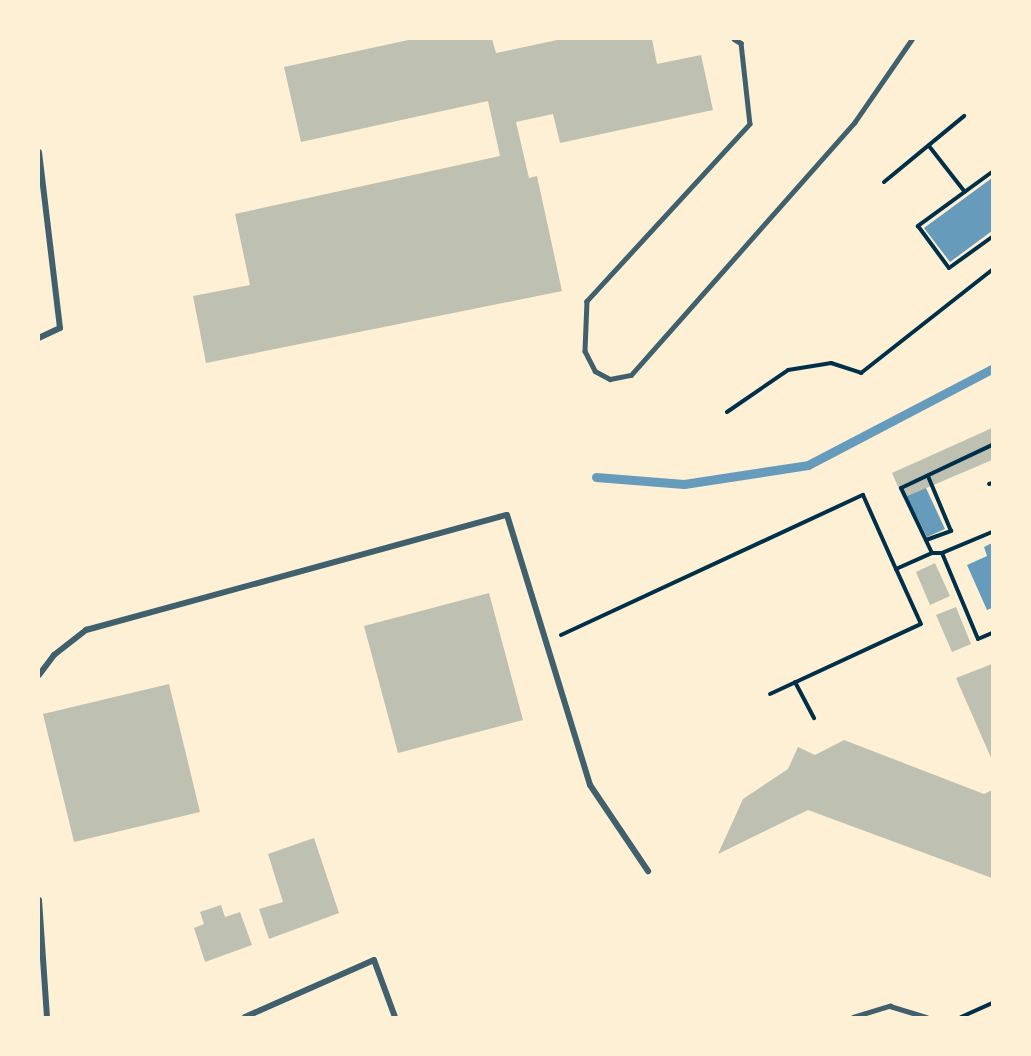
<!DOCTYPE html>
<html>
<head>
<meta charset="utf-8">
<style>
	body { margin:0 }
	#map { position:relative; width:1031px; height:1056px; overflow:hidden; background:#fdf0d5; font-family:"Roboto Condensed",sans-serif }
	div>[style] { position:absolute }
	.water>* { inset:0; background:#669bbc }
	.stream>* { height:9px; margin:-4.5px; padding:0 4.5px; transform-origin:4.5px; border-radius:4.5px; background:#669bbc }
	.building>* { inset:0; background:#bec0b2 }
	.path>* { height:4px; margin:-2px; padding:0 2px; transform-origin:2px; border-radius:2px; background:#003049 }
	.service>* { height:4.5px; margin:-2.25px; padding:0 2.25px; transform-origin:2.25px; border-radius:2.25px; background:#3f606c }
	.minor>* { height:6px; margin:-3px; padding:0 3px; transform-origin:3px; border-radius:3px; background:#3f606c }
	span { translate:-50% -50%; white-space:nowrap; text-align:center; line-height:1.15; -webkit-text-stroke:4.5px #fdf0d5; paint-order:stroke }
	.frame { position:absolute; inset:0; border:40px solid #fdf0d5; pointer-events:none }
</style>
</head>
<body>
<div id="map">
	<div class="water">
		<i style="clip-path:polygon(992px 178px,992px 231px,950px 262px,924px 228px)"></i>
		<i style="clip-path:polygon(925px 486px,945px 529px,927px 537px,906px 495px)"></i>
		<i style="clip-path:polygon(992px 543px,992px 608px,987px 610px,967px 565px,987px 556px,984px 547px)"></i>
	</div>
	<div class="stream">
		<i style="left:596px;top:477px;width:88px;rotate:4.5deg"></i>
		<i style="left:684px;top:484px;width:125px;rotate:-8.7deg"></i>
		<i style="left:808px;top:465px;width:208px;rotate:-27.6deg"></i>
	</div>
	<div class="building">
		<i style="clip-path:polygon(413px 39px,492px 39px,496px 53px,562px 39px,652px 39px,657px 64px,701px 55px,713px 110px,560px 143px,553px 114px,516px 122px,529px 178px,537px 176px,562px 291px,206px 363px,193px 296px,250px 285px,235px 214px,500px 156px,488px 101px,301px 142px,284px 67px)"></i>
		<i style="clip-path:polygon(992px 428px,992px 460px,903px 498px,892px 473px)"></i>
		<i style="clip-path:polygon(935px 563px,950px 596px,930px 605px,916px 572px)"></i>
		<i style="clip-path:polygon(489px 593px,523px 720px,398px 753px,364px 626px)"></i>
		<i style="clip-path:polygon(956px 607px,971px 644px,952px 652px,936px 615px)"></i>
		<i style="clip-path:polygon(992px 664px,992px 760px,956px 678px)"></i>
		<i style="clip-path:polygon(169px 684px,200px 812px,74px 842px,43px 714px)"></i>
		<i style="clip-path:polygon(844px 740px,984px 794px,992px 790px,992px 878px,808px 810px,718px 854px,743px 799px,788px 769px,798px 747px,815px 755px)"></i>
		<i style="clip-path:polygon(314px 838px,339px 913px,269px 939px,259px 909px,283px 902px,268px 854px)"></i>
		<i style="clip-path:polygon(221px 905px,225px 917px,240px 912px,252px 945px,205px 962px,194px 928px,204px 924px,200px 912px)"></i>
	</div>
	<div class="path">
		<i style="left:929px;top:146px;width:58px;rotate:52deg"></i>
		<i style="left:992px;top:172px;width:92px;rotate:143.9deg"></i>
		<i style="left:918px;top:226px;width:52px;rotate:53.6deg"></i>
		<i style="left:949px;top:268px;width:53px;rotate:-35.8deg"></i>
		<i style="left:884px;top:182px;width:104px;rotate:-39.5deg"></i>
		<i style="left:727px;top:412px;width:74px;rotate:-34.5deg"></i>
		<i style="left:788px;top:370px;width:44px;rotate:-9.2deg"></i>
		<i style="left:831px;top:363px;width:32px;rotate:18deg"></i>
		<i style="left:861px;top:373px;width:167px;rotate:-38.2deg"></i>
		<i style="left:989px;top:484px;width:3px;rotate:-18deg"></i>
		<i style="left:992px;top:532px;width:54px;rotate:157.2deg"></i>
		<i style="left:942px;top:553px;width:93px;rotate:67.3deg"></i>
		<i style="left:978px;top:639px;width:15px;rotate:-23deg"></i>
		<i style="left:926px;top:540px;width:27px;rotate:-20deg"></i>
		<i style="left:951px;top:531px;width:60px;rotate:-112.7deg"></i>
		<i style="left:942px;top:553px;width:10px;rotate:180deg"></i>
		<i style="left:932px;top:553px;width:72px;rotate:-115.5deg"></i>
		<i style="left:901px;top:488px;width:101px;rotate:-25.3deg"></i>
		<i style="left:561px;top:635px;width:333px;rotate:-24.9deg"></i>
		<i style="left:863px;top:495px;width:81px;rotate:66deg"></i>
		<i style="left:896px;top:569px;width:39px;rotate:-24deg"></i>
		<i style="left:795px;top:682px;width:41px;rotate:62.2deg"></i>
		<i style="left:770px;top:694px;width:166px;rotate:-24.9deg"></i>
		<i style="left:921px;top:624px;width:60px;rotate:-114.4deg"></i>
		<i style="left:961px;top:1017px;width:34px;rotate:-24deg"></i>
	</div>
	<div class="service">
		<i style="left:734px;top:39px;width:8px;rotate:30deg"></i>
		<i style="left:741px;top:43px;width:81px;rotate:83.7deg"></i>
		<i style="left:750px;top:124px;width:241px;rotate:132.6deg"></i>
		<i style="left:587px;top:301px;width:50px;rotate:92.3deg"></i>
		<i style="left:585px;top:351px;width:22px;rotate:63deg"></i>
		<i style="left:595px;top:371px;width:17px;rotate:28deg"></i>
		<i style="left:610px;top:379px;width:21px;rotate:-11deg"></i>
		<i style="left:631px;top:375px;width:337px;rotate:-48.5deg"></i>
		<i style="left:854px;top:123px;width:102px;rotate:-55.4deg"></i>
		<i style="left:853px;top:1017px;width:39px;rotate:-17deg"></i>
		<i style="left:890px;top:1006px;width:38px;rotate:17deg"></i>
	</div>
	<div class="minor">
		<i style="left:39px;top:152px;width:177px;rotate:83.2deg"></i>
		<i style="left:60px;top:328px;width:23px;rotate:155deg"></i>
		<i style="left:39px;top:675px;width:25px;rotate:-53deg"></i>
		<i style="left:54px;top:655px;width:41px;rotate:-38deg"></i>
		<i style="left:86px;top:630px;width:436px;rotate:-15.3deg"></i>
		<i style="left:507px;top:515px;width:282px;rotate:72.9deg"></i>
		<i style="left:590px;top:785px;width:104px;rotate:56deg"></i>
		<i style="left:39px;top:900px;width:117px;rotate:86.1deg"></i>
		<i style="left:245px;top:1017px;width:141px;rotate:-23.8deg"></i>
		<i style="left:374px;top:960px;width:61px;rotate:69.8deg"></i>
	</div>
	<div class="frame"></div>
</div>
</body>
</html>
